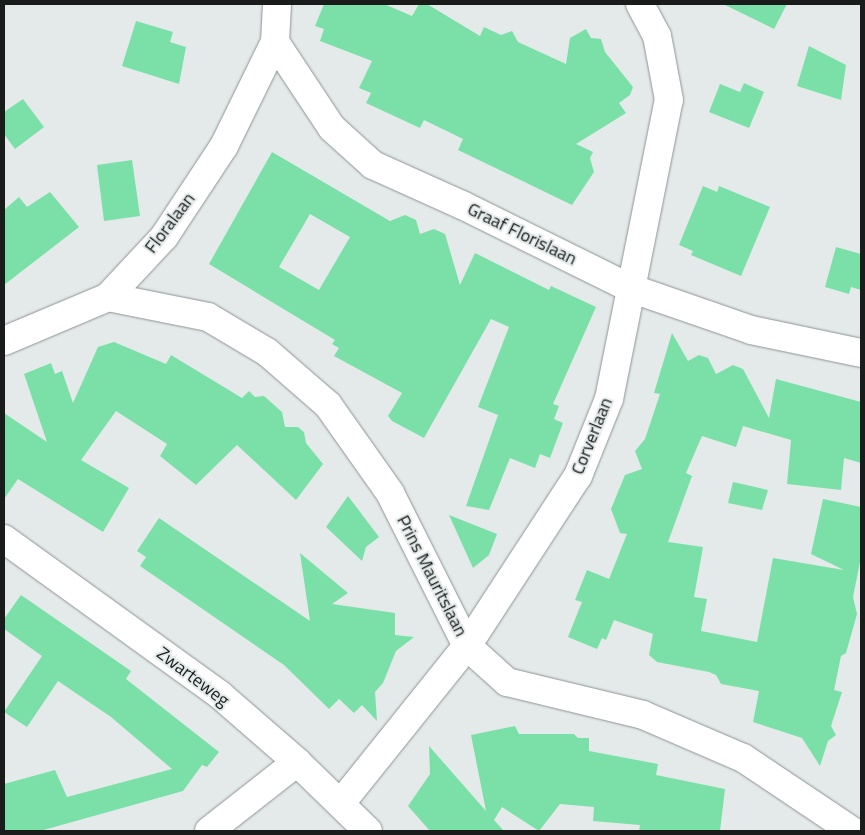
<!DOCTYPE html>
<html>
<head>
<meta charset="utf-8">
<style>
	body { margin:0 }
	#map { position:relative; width:865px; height:835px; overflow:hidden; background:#e3eae9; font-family:"Titillium Web",sans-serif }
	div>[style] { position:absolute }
	.building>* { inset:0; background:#7be0a8 }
	.roads { filter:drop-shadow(0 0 1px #8d9393) drop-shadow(0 0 1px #8d9393) }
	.street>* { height:28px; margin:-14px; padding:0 14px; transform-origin:14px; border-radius:14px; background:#fff }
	span { translate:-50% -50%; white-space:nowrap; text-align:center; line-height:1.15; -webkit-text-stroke:4px #e3eae9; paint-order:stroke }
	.street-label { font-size:18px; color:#1a1c1c }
	.frame { position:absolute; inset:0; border:5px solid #1a1c1c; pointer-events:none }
</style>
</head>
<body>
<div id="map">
	<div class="building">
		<i style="clip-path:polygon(324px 4px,384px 4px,412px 16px,419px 4px,427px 4px,480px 36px,484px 27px,501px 35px,512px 31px,518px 42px,566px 64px,570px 38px,586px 29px,591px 38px,601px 39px,605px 52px,633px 87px,630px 95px,619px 103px,626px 113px,576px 144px,593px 152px,590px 158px,594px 172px,572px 205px,458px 150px,463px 139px,424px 120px,420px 128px,366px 103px,371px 93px,359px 88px,372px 61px,320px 41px,324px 29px,315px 26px)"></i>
		<i style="clip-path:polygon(723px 4px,787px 4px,774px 29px)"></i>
		<i style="clip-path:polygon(136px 21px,173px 32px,170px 42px,186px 47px,179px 84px,122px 66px)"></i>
		<i style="clip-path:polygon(809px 46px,846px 65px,841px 100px,797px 86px)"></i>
		<i style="clip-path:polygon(744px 83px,764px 92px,749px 128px,709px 112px,720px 84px,740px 92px)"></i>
		<i style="clip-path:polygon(23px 99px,44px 127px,15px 149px,4px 134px,4px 112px)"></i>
		<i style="clip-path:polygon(evenodd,272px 152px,390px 221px,405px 215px,416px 220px,420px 234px,434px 229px,445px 234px,460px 285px,475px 253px,549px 290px,551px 286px,596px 307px,553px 404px,559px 406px,554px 419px,563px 423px,550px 458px,540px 454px,535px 468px,510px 458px,489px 510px,466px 506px,498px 415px,478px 407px,509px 327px,491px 319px,424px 438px,392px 421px,388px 416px,402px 393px,334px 356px,339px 348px,332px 344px,335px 340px,209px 264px,272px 152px,310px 214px,350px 237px,319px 290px,279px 267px,310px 214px)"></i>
		<i style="clip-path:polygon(132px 160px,140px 216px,104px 221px,97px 165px)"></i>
		<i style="clip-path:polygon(703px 186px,717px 192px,719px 186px,770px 207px,741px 276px,691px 255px,693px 251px,679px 245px)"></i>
		<i style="clip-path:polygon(50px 192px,79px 227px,4px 285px,4px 210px,19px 197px,27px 207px)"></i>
		<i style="clip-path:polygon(836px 247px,861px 254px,861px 290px,851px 287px,849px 294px,825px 287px)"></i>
		<i style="clip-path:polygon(672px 333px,688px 361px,699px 355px,708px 358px,716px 374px,733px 365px,743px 369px,769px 418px,776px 379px,861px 402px,861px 463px,844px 458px,841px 490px,787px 484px,791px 440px,743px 426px,736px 447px,702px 436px,686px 473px,692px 476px,668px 542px,703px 547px,694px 597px,707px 599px,701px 631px,757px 642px,773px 558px,844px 570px,811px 554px,823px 499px,861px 507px,861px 557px,853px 597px,857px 614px,846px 653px,841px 656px,834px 690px,842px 692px,831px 726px,836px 735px,828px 741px,820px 766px,802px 738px,753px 722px,759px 691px,721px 684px,716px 675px,709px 672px,657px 662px,649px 655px,653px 634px,614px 620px,606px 640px,602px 638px,597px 649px,568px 637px,582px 602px,575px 600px,587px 570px,609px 579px,627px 534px,620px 533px,611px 509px,625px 475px,642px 469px,635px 451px,645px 439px,660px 394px,654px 393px)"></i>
		<i style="clip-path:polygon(114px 342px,166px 364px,171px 355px,242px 398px,249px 391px,255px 397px,264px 396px,282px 412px,285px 427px,298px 427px,304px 432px,306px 443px,323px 464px,296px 500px,237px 445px,196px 485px,160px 456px,167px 444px,116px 411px,81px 460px,129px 488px,103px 532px,18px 479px,4px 499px,4px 413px,47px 442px,24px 374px,51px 363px,55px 374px,62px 371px,73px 403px,98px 347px)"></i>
		<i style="clip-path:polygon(733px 482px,768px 490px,762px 510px,728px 503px)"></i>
		<i style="clip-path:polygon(348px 496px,379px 537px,366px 547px,362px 561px,326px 527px)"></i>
		<i style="clip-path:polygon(449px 515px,497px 534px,489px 555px,473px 568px)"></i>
		<i style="clip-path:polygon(159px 518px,310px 621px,300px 553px,348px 593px,332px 604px,395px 613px,395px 635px,414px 637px,396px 651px,383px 683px,375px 692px,377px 721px,362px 705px,354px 713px,339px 699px,329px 709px,284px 665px,140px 566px,146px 557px,137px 551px)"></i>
		<i style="clip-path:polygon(21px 595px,131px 671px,126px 679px,219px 752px,207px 767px,202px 765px,183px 791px,40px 831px,4px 831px,4px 784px,55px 770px,67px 797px,172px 769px,111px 717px,58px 681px,27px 727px,4px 712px,42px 656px,4px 629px,4px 619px)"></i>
		<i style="clip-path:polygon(515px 726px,519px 734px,574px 734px,578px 738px,589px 738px,589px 751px,658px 764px,656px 775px,725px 789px,720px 831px,639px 831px,640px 825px,593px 821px,594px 807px,560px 804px,539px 831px,502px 807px,494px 820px,504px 831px,430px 831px,408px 806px,430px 774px,429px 746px,486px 811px,471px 735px)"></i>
	</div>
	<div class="roads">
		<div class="street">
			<i style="left:277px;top:4px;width:38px;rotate:93deg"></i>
			<i style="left:275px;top:42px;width:103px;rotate:56.5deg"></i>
			<i style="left:332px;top:128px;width:55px;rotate:42.1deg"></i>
			<i style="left:373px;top:165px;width:98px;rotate:24.2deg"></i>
			<i style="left:462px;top:205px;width:187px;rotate:26.3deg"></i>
			<i style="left:630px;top:288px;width:128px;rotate:19.1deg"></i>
			<i style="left:751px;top:330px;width:112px;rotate:11.8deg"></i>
			<i style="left:108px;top:297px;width:102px;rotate:11.3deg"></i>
			<i style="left:208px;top:317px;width:69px;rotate:30.7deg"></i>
			<i style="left:267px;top:352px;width:81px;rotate:41deg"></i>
			<i style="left:328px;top:405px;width:108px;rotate:54.8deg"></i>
			<i style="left:390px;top:493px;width:171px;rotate:63.3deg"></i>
			<i style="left:467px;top:646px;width:54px;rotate:42deg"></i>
			<i style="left:507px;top:682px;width:140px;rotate:13.6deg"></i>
			<i style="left:643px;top:715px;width:109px;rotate:23.3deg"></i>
			<i style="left:743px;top:758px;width:131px;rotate:33.8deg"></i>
			<i style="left:4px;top:341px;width:113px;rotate:-22.9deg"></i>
			<i style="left:108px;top:297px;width:82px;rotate:-47deg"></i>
			<i style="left:164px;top:237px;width:109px;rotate:-56.6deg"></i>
			<i style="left:224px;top:146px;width:116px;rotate:-63.9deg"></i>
			<i style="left:4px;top:539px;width:266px;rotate:35.8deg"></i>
			<i style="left:220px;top:695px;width:102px;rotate:41deg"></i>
			<i style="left:297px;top:762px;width:99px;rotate:44.2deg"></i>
			<i style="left:341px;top:803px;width:201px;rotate:-51.3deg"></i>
			<i style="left:467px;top:646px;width:203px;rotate:-56.9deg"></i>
			<i style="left:578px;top:476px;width:83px;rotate:-68.1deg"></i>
			<i style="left:609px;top:399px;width:305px;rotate:-78.7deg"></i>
			<i style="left:669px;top:100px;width:65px;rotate:-100.6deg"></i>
			<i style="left:657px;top:36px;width:36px;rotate:-118deg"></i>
			<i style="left:209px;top:831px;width:112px;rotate:-38.1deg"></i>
		</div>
	</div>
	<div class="street-label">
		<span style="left:170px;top:223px;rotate:-53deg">Floralaan</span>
		<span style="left:522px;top:234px;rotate:26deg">Graaf Florislaan</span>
		<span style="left:592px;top:436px;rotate:-68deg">Corverlaan</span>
		<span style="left:432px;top:576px;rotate:63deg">Prins Mauritslaan</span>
		<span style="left:193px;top:677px;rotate:37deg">Zwarteweg</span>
	</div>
	<div class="frame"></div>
</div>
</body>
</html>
